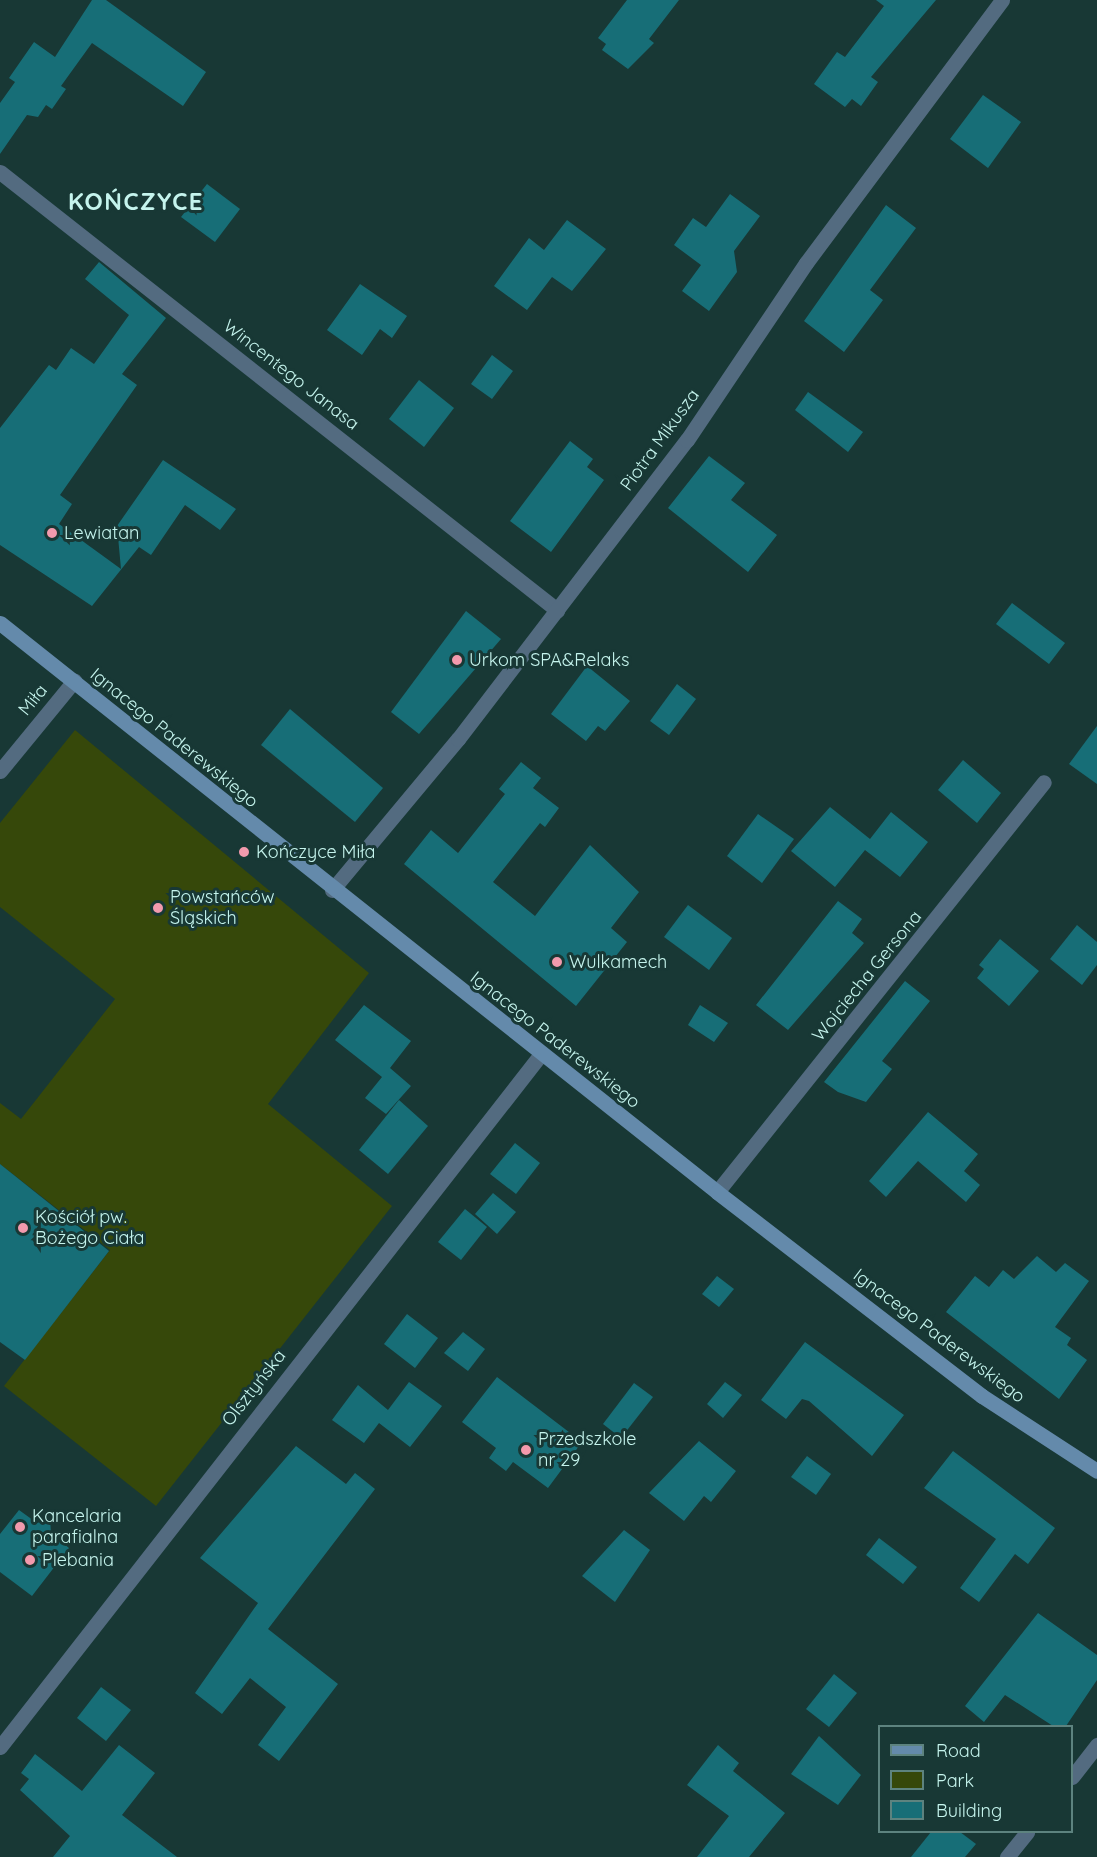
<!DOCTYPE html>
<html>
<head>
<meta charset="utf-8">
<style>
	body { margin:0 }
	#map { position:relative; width:1097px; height:1857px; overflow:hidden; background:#183835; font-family:Quicksand,sans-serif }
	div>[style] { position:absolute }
	.green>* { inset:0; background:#36480a }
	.building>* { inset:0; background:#176e77 }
	.street>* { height:15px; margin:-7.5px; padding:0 7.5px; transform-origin:7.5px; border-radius:7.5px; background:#536b80 }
	.secondary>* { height:15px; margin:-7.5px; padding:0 7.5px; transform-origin:7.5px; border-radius:7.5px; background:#648aab }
	.dots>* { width:16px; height:16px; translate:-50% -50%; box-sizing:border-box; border:3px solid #183835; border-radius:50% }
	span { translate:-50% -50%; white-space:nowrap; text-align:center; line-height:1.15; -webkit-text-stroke:6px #183835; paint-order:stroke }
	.street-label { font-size:18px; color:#c5f4ed }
	.poi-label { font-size:18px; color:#c5f4ed }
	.left { translate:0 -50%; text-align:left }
	.district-label { font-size:24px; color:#c5f4ed; font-weight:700; letter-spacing:1.5px }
	.legend { position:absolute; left:878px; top:1725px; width:195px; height:108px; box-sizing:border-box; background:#183835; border:2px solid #5d837f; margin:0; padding:8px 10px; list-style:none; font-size:18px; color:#c5f4ed }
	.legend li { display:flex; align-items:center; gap:12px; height:30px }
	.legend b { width:30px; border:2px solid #5d837f }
</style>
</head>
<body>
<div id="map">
	<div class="green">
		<i style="clip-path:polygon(75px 730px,369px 973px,268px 1104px,392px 1206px,156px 1506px,4px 1386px,110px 1250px,0 1164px,0 1103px,21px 1119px,115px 999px,0 907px,0 823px)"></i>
	</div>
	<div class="building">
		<i style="clip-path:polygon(92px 0,106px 0,206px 72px,183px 106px,92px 43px,61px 86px,66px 89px,52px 109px,46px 105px,38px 117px,27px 115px,0 154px,0 103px,15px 82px,9px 78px,34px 42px,55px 57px)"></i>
		<i style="clip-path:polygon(627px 0,679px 0,649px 39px,654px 43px,628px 69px,602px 50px,606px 44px,598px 38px)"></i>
		<i style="clip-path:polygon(876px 0,936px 0,871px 77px,878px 82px,861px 106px,852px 99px,845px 107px,814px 84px,837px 52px,845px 57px,884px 6px)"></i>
		<i style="clip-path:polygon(983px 95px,1021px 122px,988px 168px,950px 139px)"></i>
		<i style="clip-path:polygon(207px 184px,240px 209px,215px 242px,181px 217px)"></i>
		<i style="clip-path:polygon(730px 194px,760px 216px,734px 251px,737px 272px,709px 311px,682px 291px,701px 265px,674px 245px,693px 218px,706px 227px)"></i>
		<i style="clip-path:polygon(886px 205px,916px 228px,870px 290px,883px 300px,844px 352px,804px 321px)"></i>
		<i style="clip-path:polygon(567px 220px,606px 249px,572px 291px,552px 277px,527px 310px,494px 286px,529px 238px,544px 250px)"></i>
		<i style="clip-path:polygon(99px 262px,166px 318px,122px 374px,137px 385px,60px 495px,72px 504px,59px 524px,121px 569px,117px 526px,163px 460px,236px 509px,220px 530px,185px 505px,151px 555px,139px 547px,92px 606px,0 545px,0 428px,49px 365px,56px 370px,71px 348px,94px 364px,129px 315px,85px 279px)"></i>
		<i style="clip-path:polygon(360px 284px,407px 316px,392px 338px,380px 329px,362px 355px,327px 330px)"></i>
		<i style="clip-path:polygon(492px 355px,513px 371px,492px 399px,471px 384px)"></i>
		<i style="clip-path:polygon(419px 380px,454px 408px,424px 447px,389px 419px)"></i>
		<i style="clip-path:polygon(808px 392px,863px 432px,848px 452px,795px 410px)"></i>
		<i style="clip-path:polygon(570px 441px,593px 459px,587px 467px,604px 480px,551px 552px,510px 521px)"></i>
		<i style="clip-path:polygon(709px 456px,745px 483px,731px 500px,777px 535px,748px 572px,668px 508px)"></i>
		<i style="clip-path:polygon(1012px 603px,1065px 643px,1049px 664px,996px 624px)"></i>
		<i style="clip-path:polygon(466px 611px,501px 639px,419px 734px,391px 712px)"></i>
		<i style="clip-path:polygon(587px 666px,630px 701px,605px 731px,598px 726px,586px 741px,551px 714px)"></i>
		<i style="clip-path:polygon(677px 684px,696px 699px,669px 735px,650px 721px)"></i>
		<i style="clip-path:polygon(290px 709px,383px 788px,355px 822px,261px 745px)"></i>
		<i style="clip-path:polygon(1097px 726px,1097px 784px,1069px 764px)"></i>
		<i style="clip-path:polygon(963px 760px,1001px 793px,977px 823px,938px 790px)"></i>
		<i style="clip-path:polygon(521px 762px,541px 778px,533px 788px,559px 808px,545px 827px,540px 823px,493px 882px,535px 916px,590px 845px,639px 892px,611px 928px,627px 942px,576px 1006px,404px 864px,431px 830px,458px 853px,505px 794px,499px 789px)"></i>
		<i style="clip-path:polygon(830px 807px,870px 839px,891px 812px,928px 842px,900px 877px,865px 850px,835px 887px,791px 851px)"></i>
		<i style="clip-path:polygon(758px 814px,794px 839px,762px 883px,727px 856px)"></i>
		<i style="clip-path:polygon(838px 901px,862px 919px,852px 933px,864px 943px,788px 1030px,756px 1005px)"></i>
		<i style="clip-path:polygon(688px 905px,732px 938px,709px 970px,664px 937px)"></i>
		<i style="clip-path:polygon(1077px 925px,1097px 942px,1097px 965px,1082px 985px,1050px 959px)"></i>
		<i style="clip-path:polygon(1000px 939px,1039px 971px,1009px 1006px,977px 978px,984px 969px,979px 965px)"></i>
		<i style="clip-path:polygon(905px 981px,930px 1001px,882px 1061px,892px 1069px,866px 1102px,838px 1092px,824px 1082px)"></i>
		<i style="clip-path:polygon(364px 1005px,411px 1041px,390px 1068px,411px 1086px,386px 1114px,365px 1098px,382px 1077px,335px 1040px)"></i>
		<i style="clip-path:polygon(700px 1005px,728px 1023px,714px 1042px,688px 1025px)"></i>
		<i style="clip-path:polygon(399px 1100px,428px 1126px,388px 1174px,359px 1150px)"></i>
		<i style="clip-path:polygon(928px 1112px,978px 1154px,964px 1171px,980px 1185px,966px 1202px,918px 1161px,886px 1197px,869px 1181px)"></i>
		<i style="clip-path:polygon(515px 1143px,540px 1163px,516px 1194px,490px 1174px)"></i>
		<i style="clip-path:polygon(0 1164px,109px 1251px,25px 1360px,0 1342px)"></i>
		<i style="clip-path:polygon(493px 1193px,516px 1212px,497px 1234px,475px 1214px)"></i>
		<i style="clip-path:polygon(465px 1209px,487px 1227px,461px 1260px,438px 1242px)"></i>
		<i style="clip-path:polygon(1037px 1256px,1056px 1272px,1065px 1263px,1089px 1281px,1055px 1327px,1071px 1338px,1067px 1345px,1087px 1360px,1059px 1399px,946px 1312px,975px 1276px,989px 1287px,1003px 1270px,1014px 1279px)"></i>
		<i style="clip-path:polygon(717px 1276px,734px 1289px,719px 1307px,702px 1294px)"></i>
		<i style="clip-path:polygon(407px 1314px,438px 1338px,415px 1368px,384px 1344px)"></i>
		<i style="clip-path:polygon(463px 1332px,485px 1349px,468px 1371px,444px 1353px)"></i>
		<i style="clip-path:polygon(805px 1342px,904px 1415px,872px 1456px,809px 1401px,802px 1399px,786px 1419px,761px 1400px)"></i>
		<i style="clip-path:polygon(497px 1377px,582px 1442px,548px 1488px,513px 1462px,506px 1471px,489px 1458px,496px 1448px,462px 1422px)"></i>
		<i style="clip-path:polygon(409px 1382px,442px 1406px,410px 1447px,379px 1423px,364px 1443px,332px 1420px,358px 1385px,388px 1410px)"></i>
		<i style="clip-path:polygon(725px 1382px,742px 1395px,723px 1418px,707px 1404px)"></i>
		<i style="clip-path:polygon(634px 1383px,653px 1397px,621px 1438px,603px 1424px)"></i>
		<i style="clip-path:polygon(699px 1441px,736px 1471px,711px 1502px,704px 1496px,684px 1521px,649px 1493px)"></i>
		<i style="clip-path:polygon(296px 1446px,346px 1484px,355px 1473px,375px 1489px,268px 1629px,338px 1684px,279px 1761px,258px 1745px,286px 1707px,250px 1678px,222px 1714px,195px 1693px,258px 1603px,200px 1558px)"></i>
		<i style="clip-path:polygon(953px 1451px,1055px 1528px,1028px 1564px,1015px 1554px,979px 1602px,960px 1588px,996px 1539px,924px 1488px)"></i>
		<i style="clip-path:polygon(807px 1456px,831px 1474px,816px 1495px,791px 1477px)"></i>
		<i style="clip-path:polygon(19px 1510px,37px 1523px,50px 1519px,51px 1533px,69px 1548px,32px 1596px,0 1572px,0 1534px)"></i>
		<i style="clip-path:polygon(624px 1530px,650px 1550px,615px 1602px,582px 1576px)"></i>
		<i style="clip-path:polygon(879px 1538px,917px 1567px,903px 1584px,866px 1555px)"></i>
		<i style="clip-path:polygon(1038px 1613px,1097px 1655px,1097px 1680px,1066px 1726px,1053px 1726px,1005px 1695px,984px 1722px,965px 1706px)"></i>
		<i style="clip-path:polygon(834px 1674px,857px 1693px,829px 1727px,806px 1709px)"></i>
		<i style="clip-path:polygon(101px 1687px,131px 1710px,106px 1741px,77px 1718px)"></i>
		<i style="clip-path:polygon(819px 1736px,861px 1775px,838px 1805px,791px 1774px)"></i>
		<i style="clip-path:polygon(119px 1745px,155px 1773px,122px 1815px,177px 1857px,53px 1857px,70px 1836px,20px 1790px,29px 1779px,21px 1773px,35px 1754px,82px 1791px)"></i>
		<i style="clip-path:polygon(718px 1745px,739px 1763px,733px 1771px,785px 1813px,749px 1857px,697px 1857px,729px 1816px,687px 1785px)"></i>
		<i style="clip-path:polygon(931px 1832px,960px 1832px,976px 1844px,965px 1857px,911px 1857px)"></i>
	</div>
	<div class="street">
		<i style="left:0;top:172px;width:709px;rotate:38.18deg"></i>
		<i style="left:0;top:771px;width:117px;rotate:-50.6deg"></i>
		<i style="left:332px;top:890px;width:197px;rotate:-50.2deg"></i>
		<i style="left:458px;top:739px;width:377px;rotate:-52.6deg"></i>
		<i style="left:687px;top:440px;width:213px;rotate:-56.1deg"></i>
		<i style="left:806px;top:263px;width:328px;rotate:-53.3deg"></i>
		<i style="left:717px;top:1192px;width:524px;rotate:-51.43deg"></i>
		<i style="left:0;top:1747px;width:879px;rotate:-52.02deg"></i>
		<i style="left:1072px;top:1777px;width:41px;rotate:-52deg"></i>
		<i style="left:1007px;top:1857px;width:32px;rotate:-51deg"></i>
	</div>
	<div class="secondary">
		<i style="left:0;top:623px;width:915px;rotate:38.43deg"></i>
		<i style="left:717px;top:1192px;width:334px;rotate:37.6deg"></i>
		<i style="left:982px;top:1396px;width:137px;rotate:33.1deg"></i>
	</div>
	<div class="dots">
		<i style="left:52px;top:533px;background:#f29aad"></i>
		<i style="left:457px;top:660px;background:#f29aad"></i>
		<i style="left:244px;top:852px;background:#f29aad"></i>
		<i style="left:158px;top:908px;background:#f29aad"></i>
		<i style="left:557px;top:962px;background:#f29aad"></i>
		<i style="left:23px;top:1228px;background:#f29aad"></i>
		<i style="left:526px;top:1450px;background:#f29aad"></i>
		<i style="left:20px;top:1527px;background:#f29aad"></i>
		<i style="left:30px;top:1560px;background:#f29aad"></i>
	</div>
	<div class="street-label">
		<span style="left:291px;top:375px;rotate:38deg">Wincentego Janasa</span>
		<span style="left:660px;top:440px;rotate:-54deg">Piotra Mikusza</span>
		<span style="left:33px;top:700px;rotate:-51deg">Miła</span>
		<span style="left:174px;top:738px;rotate:39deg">Ignacego Paderewskiego</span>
		<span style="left:867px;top:976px;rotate:-51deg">Wojciecha Gersona</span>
		<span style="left:555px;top:1040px;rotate:38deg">Ignacego Paderewskiego</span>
		<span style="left:939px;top:1336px;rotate:37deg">Ignacego Paderewskiego</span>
		<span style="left:254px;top:1388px;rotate:-52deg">Olsztyńska</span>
	</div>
	<div class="poi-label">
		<span class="left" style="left:64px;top:533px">Lewiatan</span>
		<span class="left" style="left:469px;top:660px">Urkom SPA&amp;Relaks</span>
		<span class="left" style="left:256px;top:852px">Kończyce Miła</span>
		<span class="left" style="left:170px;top:908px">Powstańców<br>Śląskich</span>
		<span class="left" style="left:569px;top:962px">Wulkamech</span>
		<span class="left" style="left:35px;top:1228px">Kościół pw.<br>Bożego Ciała</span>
		<span class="left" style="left:538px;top:1450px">Przedszkole<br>nr 29</span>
		<span class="left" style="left:32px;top:1527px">Kancelaria<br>parafialna</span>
		<span class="left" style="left:42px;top:1560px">Plebania</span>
	</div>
	<div class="district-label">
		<span style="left:136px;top:202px">KOŃCZYCE</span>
	</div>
	<ul class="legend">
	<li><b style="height:8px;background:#648aab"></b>Road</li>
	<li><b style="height:16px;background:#36480a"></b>Park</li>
	<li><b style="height:16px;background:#176e77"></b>Building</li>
	</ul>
</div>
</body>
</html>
